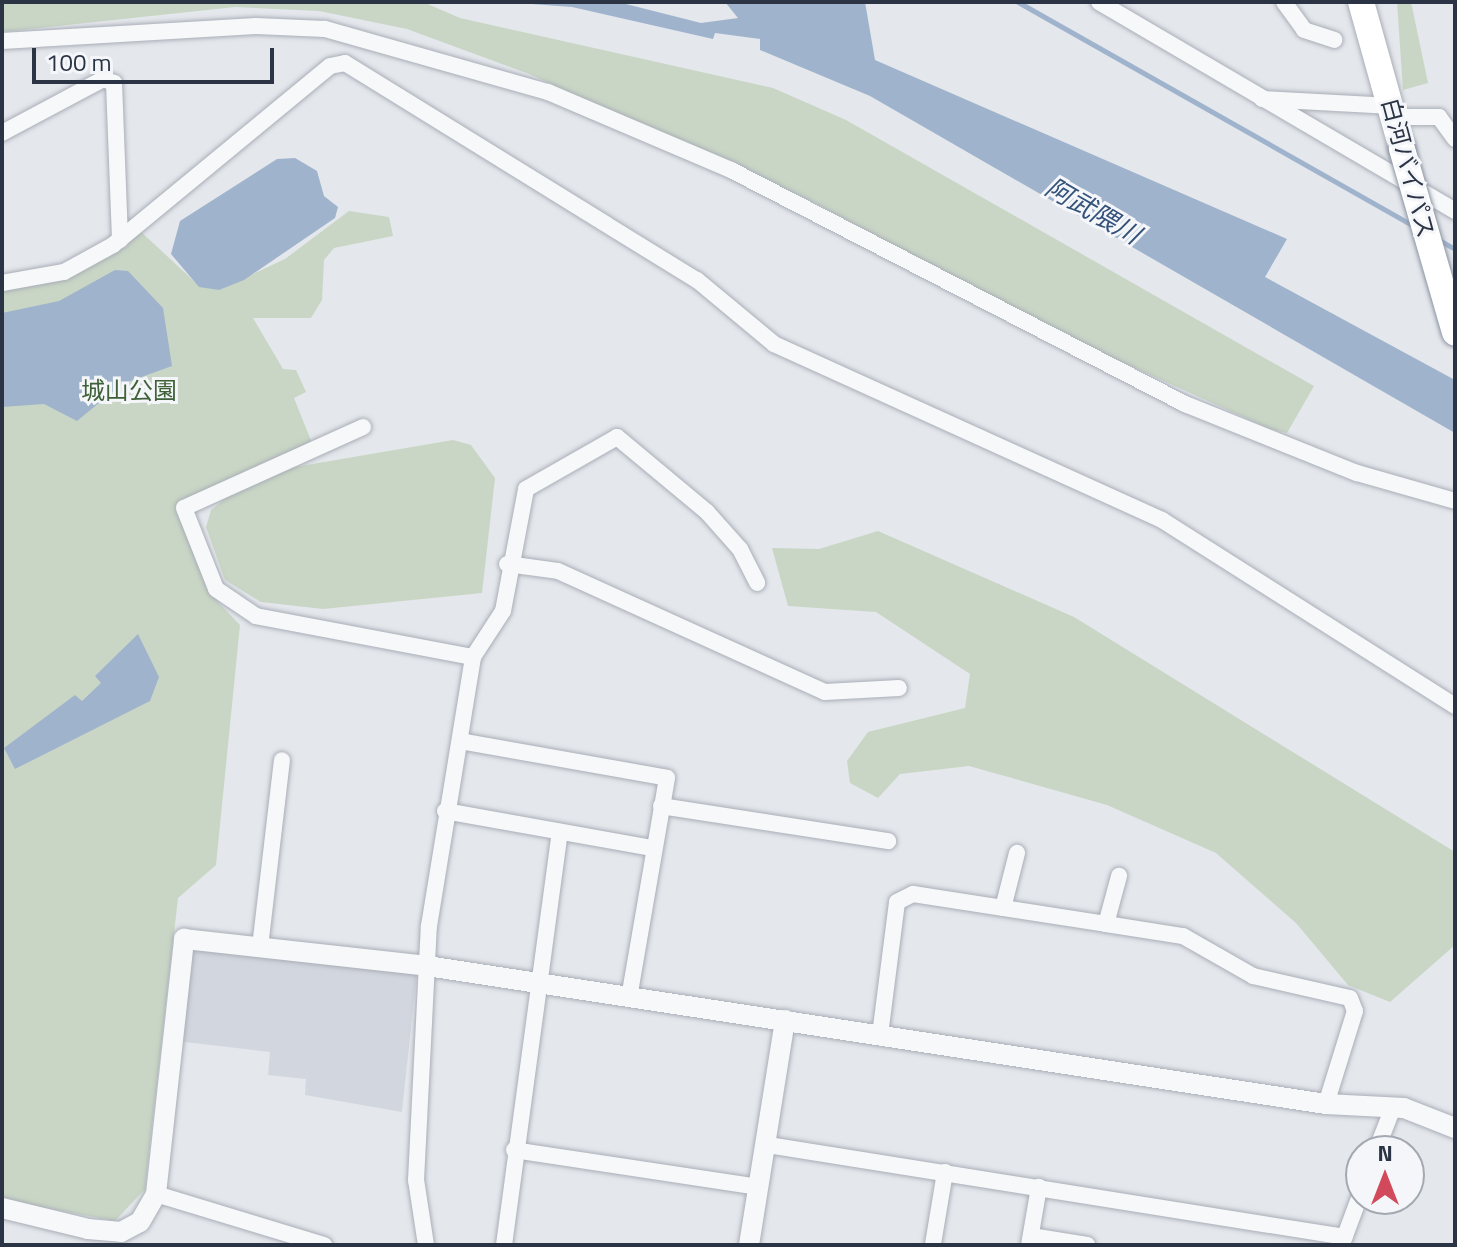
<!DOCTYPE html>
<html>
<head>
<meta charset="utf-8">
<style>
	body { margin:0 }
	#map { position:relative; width:1457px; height:1247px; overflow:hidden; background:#e4e7ec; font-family:"Titillium Web","Noto Sans JP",sans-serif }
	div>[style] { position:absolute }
	.built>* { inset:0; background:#d2d6de }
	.green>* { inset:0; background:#c9d6c5 }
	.water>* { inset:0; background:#9fb4cc }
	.stream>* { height:5px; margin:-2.5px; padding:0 2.5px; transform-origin:2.5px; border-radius:2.5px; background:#9fb4cc }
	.roads { filter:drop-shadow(0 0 2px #a9aeb7) drop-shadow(0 0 2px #a9aeb7) }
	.minor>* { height:16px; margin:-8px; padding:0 8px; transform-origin:8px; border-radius:8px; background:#f7f8fa }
	.tertiary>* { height:20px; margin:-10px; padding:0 10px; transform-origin:10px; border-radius:10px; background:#f7f8fa }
	.trunk>* { height:26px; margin:-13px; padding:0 13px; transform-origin:13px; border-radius:13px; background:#fff }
	.bridges { filter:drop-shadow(0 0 2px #8b94a3) drop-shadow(0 0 2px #8b94a3) }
	.trunk-bridge>* { height:26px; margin:-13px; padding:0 13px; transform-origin:13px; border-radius:13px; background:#fff }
	span { translate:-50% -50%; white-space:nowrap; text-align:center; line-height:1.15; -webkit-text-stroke:6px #f4f6f9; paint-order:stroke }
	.street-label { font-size:24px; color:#2b3445 }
	.park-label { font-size:24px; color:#3f6138 }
	.water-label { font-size:26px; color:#34527a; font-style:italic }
	.frame { position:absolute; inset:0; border:4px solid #2b3445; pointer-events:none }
	.north { position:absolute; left:1345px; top:1135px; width:80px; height:80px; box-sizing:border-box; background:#f4f6f9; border:2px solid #a4a8b1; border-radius:50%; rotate:0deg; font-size:22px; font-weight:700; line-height:32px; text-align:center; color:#2b3445 }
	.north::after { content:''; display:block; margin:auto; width:28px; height:36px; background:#d1495b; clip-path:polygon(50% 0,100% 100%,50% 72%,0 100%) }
	.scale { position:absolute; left:32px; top:48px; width:242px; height:36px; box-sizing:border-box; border:4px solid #2b3445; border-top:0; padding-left:10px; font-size:24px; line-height:28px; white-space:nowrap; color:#2b3445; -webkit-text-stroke:6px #f4f6f9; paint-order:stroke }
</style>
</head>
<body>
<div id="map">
	<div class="built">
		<i style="clip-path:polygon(188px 943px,417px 971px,402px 1112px,305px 1095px,306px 1079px,268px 1075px,270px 1052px,176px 1041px)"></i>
	</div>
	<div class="green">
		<i style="clip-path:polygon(2px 2px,423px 2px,460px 18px,773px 88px,846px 120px,1314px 386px,1287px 433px,1270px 429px,1071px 339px,809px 200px,529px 74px,407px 29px,319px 11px,235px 7px,2px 32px)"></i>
		<i style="clip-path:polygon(1397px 2px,1411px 2px,1428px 83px,1403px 90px)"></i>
		<i style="clip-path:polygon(349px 211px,389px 217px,393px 236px,334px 248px,324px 260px,322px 300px,311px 318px,253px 318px,283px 369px,296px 370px,306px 392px,294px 398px,314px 448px,179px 508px,218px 602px,240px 625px,216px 865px,178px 898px,145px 1189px,115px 1221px,2px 1200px,2px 289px,39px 284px,139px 230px,195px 282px,219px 290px,285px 259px)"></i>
		<i style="clip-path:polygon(453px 440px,471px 445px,495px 478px,482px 593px,323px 609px,261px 602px,225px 580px,206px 527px,211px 510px,228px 496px,289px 468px)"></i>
		<i style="clip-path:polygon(878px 531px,1074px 617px,1455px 852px,1455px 945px,1390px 1002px,1348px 985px,1296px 923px,1216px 853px,1107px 805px,969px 766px,900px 774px,878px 798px,850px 783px,847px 761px,868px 732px,965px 708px,970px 674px,876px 612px,788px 606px,772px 548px,819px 549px)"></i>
	</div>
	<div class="water">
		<i style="clip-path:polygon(503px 2px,618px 2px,701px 23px,738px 18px,725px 2px,865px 2px,875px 60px,1287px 239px,1265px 277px,1455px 380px,1455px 433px,870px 96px,760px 50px,760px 39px,715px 33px,713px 39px,572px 7px)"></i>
		<i style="clip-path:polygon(295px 158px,317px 171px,324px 196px,338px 207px,335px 218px,244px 280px,219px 290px,199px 287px,171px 254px,180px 221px,277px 159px)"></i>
		<i style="clip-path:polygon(115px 270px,128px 271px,163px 308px,172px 366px,122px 384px,77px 421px,44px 404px,2px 407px,2px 313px,59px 301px)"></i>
		<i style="clip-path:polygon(138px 634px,159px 677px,150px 701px,15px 769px,4px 748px,75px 695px,82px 701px,101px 683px,95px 676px)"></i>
	</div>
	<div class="stream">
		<i style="left:1018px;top:2px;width:455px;rotate:29.5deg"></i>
		<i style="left:1437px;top:239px;width:21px;rotate:29deg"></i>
	</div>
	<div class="roads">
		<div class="minor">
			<i style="left:1099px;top:2px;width:413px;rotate:30.4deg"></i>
			<i style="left:1284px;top:2px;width:34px;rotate:54deg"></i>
			<i style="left:1304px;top:30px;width:32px;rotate:18deg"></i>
			<i style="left:2px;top:41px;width:254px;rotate:-3.4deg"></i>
			<i style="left:256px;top:26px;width:69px;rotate:2.5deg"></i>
			<i style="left:325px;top:29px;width:232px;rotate:15.8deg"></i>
			<i style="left:548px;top:92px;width:199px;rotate:23.1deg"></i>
			<i style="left:731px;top:170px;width:511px;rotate:27.27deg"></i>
			<i style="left:1185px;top:404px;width:185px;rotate:21.9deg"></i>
			<i style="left:1357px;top:473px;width:102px;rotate:15.9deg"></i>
			<i style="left:1262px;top:99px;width:130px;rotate:3.1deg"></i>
			<i style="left:1395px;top:117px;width:44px"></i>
			<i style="left:1439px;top:117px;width:27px;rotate:54deg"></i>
			<i style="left:2px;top:133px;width:115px;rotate:-28.1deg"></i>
			<i style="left:103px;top:79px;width:12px;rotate:20deg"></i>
			<i style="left:114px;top:83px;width:157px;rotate:87.8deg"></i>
			<i style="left:2px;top:283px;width:63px;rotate:-10.1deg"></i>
			<i style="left:64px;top:272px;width:56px;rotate:-28.9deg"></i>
			<i style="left:113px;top:245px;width:281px;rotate:-39.5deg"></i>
			<i style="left:330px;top:66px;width:15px;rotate:-11deg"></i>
			<i style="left:345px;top:63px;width:414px;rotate:31.7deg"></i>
			<i style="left:697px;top:280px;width:100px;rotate:39.7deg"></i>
			<i style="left:774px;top:344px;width:426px;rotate:24.4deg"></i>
			<i style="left:1162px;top:520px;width:347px;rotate:32.4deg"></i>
			<i style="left:363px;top:427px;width:196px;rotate:155.7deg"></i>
			<i style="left:184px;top:508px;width:87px;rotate:68.4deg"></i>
			<i style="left:216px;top:589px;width:48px;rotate:34deg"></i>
			<i style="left:256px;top:616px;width:221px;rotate:10.7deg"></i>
			<i style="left:507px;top:564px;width:51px;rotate:7.8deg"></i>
			<i style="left:558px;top:571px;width:293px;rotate:24.4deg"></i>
			<i style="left:825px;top:692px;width:74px;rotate:-3.1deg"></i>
			<i style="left:460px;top:741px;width:210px;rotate:10.1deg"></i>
			<i style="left:667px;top:778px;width:222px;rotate:99.8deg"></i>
			<i style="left:661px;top:806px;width:230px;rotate:8.8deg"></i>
			<i style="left:445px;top:811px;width:211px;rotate:10.1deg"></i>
			<i style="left:1003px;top:908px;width:57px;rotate:-75.7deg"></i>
			<i style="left:1106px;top:924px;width:50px;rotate:-74.8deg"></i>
			<i style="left:260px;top:947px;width:188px;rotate:-83.3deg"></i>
			<i style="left:880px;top:1035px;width:134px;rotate:-82.7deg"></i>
			<i style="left:897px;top:902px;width:18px;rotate:-27deg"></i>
			<i style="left:913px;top:894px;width:195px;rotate:8.8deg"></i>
			<i style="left:1106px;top:924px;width:78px;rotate:8.9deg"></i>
			<i style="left:1183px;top:936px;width:81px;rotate:29.7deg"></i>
			<i style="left:1253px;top:976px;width:99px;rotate:12.8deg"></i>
			<i style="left:1350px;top:998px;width:14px;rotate:69deg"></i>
			<i style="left:1355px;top:1011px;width:97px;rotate:107.3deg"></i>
			<i style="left:768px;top:1145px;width:584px;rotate:9.06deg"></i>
			<i style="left:514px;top:1150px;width:248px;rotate:8.6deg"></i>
			<i style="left:1376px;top:1151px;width:44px;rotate:-68.7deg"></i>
			<i style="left:156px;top:1194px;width:176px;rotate:16.9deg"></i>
			<i style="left:1031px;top:1236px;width:57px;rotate:9.1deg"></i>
			<i style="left:933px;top:1244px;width:73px;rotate:-80.5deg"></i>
			<i style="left:1342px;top:1244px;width:54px;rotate:-69.6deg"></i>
			<i style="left:426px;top:1245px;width:66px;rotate:-98.7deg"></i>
			<i style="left:416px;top:1180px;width:254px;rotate:-87.1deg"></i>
			<i style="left:429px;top:926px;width:273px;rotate:-80.7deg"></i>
			<i style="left:473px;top:657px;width:55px;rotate:-56.9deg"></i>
			<i style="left:503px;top:611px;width:124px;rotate:-79.3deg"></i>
			<i style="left:526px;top:489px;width:105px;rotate:-29.7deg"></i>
			<i style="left:617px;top:437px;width:117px;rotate:39.8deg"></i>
			<i style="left:707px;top:512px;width:50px;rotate:48.3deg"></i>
			<i style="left:740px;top:549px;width:38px;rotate:63deg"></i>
			<i style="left:504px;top:1245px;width:417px;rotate:-82.3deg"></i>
			<i style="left:1029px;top:1245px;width:59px;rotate:-80.2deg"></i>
		</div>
		<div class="tertiary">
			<i style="left:2px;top:1208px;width:89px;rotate:13.7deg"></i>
			<i style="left:88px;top:1229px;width:33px;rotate:5deg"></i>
			<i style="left:121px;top:1232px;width:21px;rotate:-28deg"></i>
			<i style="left:140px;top:1222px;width:32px;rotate:-60deg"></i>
			<i style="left:156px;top:1194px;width:257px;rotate:-83.7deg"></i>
			<i style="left:184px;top:939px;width:244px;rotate:6.3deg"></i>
			<i style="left:427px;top:966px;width:910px;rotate:8.73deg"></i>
			<i style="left:1326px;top:1104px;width:78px;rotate:2.9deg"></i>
			<i style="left:1404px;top:1108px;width:55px;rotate:21.4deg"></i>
			<i style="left:749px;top:1245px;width:228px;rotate:-80.9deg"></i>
		</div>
		<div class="trunk">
			<i style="left:1361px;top:2px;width:153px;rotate:74.4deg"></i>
		</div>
	</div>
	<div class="bridges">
		<div class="trunk-bridge">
			<i style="left:1402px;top:149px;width:191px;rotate:73.9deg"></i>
		</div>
	</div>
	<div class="street-label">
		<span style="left:1408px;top:168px;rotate:75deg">白河バイパス</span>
	</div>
	<div class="park-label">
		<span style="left:129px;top:391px">城山公園</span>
	</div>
	<div class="water-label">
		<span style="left:1093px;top:211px;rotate:30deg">阿武隈川</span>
	</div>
	<div class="frame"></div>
	<div class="north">N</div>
	<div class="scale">100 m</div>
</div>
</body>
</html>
